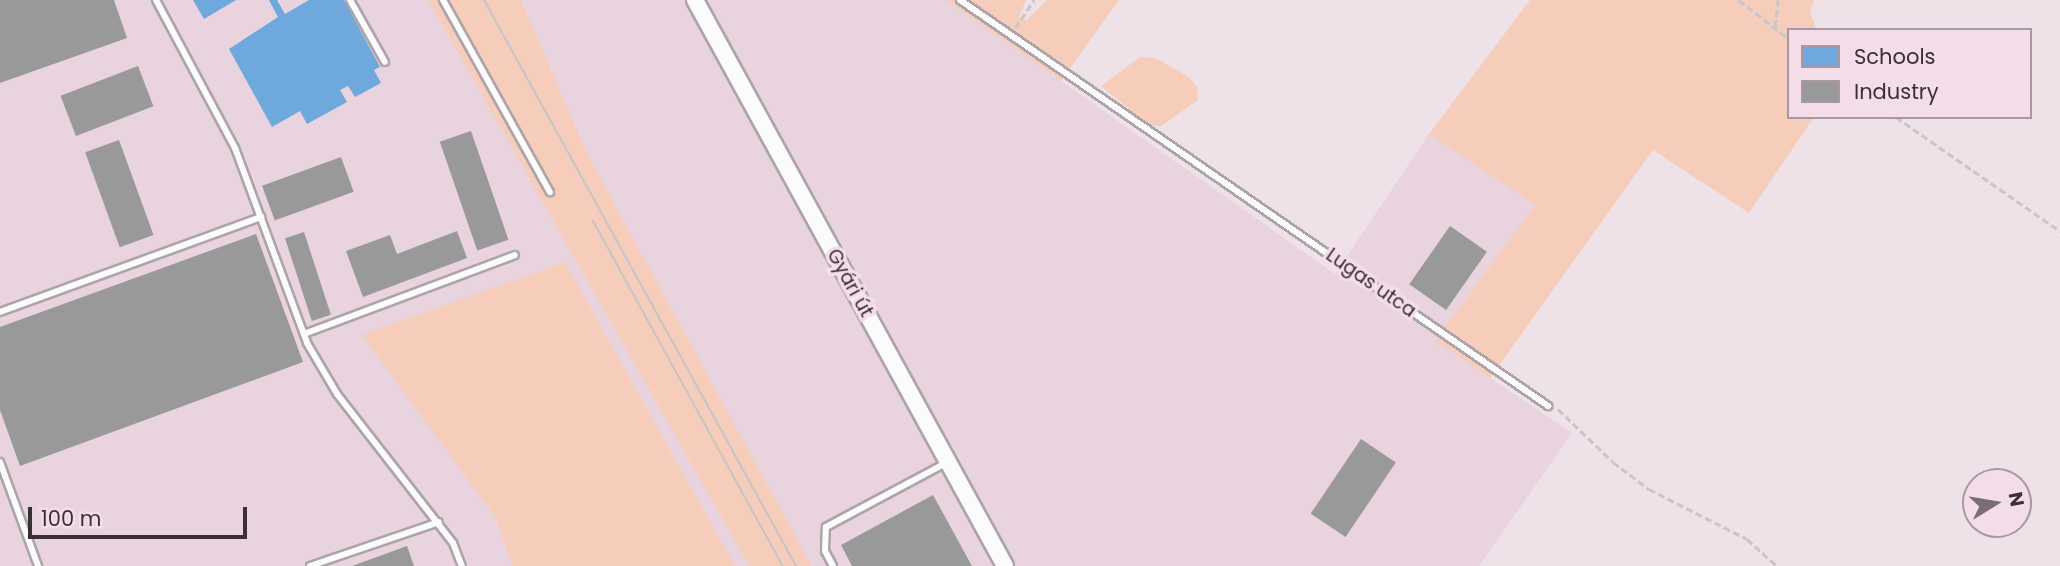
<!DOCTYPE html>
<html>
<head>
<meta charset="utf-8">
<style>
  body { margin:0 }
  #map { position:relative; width:2060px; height:566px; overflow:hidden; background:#eee2e8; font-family:Poppins,sans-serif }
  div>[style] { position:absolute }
  .built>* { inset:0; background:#e8d3de }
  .green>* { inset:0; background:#f5cdba }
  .schools>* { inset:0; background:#6fa8dc }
  .industry>* { inset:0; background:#999; transform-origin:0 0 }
  .path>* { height:2.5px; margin-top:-1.25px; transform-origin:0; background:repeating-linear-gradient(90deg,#c9c5c8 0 7px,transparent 0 10.5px) }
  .roads { filter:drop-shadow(2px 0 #ada4a9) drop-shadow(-2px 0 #ada4a9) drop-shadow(0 2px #ada4a9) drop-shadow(0 -2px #ada4a9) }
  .lane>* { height:6px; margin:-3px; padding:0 3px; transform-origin:3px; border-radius:3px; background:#fcfbfc }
  .secondary>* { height:16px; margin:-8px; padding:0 8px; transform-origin:8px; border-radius:8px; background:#fcfbfc }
  .tram>* { height:2px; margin:-1px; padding:0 1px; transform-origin:1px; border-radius:1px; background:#c7c4c5 }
  span { translate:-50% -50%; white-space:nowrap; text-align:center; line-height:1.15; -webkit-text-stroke:7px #f3dde8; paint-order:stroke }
  .street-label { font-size:19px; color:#393035 }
  .legend { position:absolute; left:1787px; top:28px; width:245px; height:91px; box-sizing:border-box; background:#f3dde8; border:2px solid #a998a0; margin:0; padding:9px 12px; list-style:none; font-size:21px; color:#393035 }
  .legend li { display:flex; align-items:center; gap:14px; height:35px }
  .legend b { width:35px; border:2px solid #a998a0 }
  .north { position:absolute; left:1962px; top:468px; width:70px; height:70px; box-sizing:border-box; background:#f3dde8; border:2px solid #a998a0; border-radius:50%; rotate:79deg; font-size:19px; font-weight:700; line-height:28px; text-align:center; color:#393035 }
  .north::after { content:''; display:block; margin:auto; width:24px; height:32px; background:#786e74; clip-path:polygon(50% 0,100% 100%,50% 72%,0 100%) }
  .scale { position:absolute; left:28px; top:507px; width:219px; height:32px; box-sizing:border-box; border:4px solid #393035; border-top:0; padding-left:9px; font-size:21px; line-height:24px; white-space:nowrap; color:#393035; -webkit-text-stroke:5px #f3dde8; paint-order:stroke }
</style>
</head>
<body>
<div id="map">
  <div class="built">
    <div style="clip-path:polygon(0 0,428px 0,749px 566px,735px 566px,565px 262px,363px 335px,495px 517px,512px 566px,0 566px)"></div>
    <div style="clip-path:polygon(521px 0,946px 0,1335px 274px,1429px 134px,1535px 205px,1435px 341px,1572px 433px,1479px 566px,812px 566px,589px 157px)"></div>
  </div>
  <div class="green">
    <div style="clip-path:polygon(428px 0,521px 0,589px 157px,812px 566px,749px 566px)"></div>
    <div style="clip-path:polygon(946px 0,1026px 0,1019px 17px,1027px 20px,1047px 0,1119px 0,1061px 81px)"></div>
    <div style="clip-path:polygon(1530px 0,1814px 0,1810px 13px,1817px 30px,1789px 30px,1789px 117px,1814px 117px,1749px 213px,1653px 150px,1490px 378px,1435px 341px,1535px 205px,1429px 134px)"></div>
    <div style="clip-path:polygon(1140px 57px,1156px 58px,1190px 78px,1197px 87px,1198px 100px,1161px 126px,1150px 126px,1101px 86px)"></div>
    <div style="clip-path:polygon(565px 262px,735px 566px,512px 566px,495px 517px,362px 335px)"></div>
  </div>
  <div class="schools">
    <div style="clip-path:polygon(193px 0,236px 0,204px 19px)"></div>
    <div style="clip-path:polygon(269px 0,277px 0,285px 14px,309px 0,344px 0,380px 67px,374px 70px,381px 83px,355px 97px,348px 86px,340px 90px,347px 102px,307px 124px,300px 111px,272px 127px,229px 49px,278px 17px)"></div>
  </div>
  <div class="industry">
    <div style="clip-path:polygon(0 0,114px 0,127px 38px,0 83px)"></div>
    <div style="left:138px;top:66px;width:43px;height:83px;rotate:69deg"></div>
    <div style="left:471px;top:131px;width:115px;height:33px;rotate:71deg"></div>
    <div style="left:119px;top:140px;width:101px;height:36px;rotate:70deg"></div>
    <div style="left:341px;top:157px;width:37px;height:84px;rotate:70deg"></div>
    <div style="left:1450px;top:226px;width:45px;height:71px;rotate:35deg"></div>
    <div style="clip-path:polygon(457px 231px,467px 258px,363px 297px,346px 251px,390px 235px,397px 254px)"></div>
    <div style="left:304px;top:232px;width:87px;height:20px;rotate:72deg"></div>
    <div style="clip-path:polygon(256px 234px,303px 362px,20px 466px,0 410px,0 327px)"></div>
    <div style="left:1361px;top:439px;width:42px;height:90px;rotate:34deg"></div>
    <div style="clip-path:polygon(933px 495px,972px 566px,852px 566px,841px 545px)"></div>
    <div style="clip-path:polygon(407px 546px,414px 566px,352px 566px)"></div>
  </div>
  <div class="path">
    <div style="left:1739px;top:0;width:63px;rotate:38deg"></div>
    <div style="left:1775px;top:27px;width:27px;rotate:-84deg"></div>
    <div style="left:1015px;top:28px;width:34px;rotate:-56deg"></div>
    <div style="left:1896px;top:117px;width:200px;rotate:34.8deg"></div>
    <div style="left:1558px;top:409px;width:76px;rotate:43.9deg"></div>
    <div style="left:1613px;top:462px;width:45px;rotate:36.9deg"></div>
    <div style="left:1649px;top:489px;width:110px;rotate:27deg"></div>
    <div style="left:1747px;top:539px;width:40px;rotate:42deg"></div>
  </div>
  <div class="roads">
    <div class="lane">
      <div style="left:156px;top:0;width:168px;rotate:61.9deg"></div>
      <div style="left:235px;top:148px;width:208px;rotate:69.7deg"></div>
      <div style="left:307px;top:343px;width:59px;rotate:59.5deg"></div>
      <div style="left:337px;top:394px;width:189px;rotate:52.1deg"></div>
      <div style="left:453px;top:543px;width:25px;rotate:69deg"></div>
      <div style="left:350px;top:0;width:71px;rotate:60.6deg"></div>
      <div style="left:443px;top:0;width:220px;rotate:60.9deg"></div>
      <div style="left:960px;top:0;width:715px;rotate:34.62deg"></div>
      <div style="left:0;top:312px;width:278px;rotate:-20deg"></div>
      <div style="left:304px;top:334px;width:225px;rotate:-20.5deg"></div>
      <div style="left:0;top:462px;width:111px;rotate:69.9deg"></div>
      <div style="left:310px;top:566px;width:136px;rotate:-18.8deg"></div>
      <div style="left:833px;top:566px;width:17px;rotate:-118deg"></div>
      <div style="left:825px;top:551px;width:24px;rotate:-88deg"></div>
      <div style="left:826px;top:527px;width:136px;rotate:-28.1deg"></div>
    </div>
    <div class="secondary">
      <div style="left:695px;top:0;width:645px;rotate:61.29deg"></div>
    </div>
  </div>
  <div class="tram">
    <div style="left:484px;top:0;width:646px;rotate:61.13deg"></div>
    <div style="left:593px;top:221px;width:394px;rotate:61.2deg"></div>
  </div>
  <div class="street-label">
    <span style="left:850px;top:283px;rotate:61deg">Gyári út</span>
    <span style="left:1371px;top:283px;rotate:35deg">Lugas utca</span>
  </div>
  <ul class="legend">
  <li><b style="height:19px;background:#6fa8dc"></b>Schools</li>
  <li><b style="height:19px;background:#999"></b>Industry</li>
  </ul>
  <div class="north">N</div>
  <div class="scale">100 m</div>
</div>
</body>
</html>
